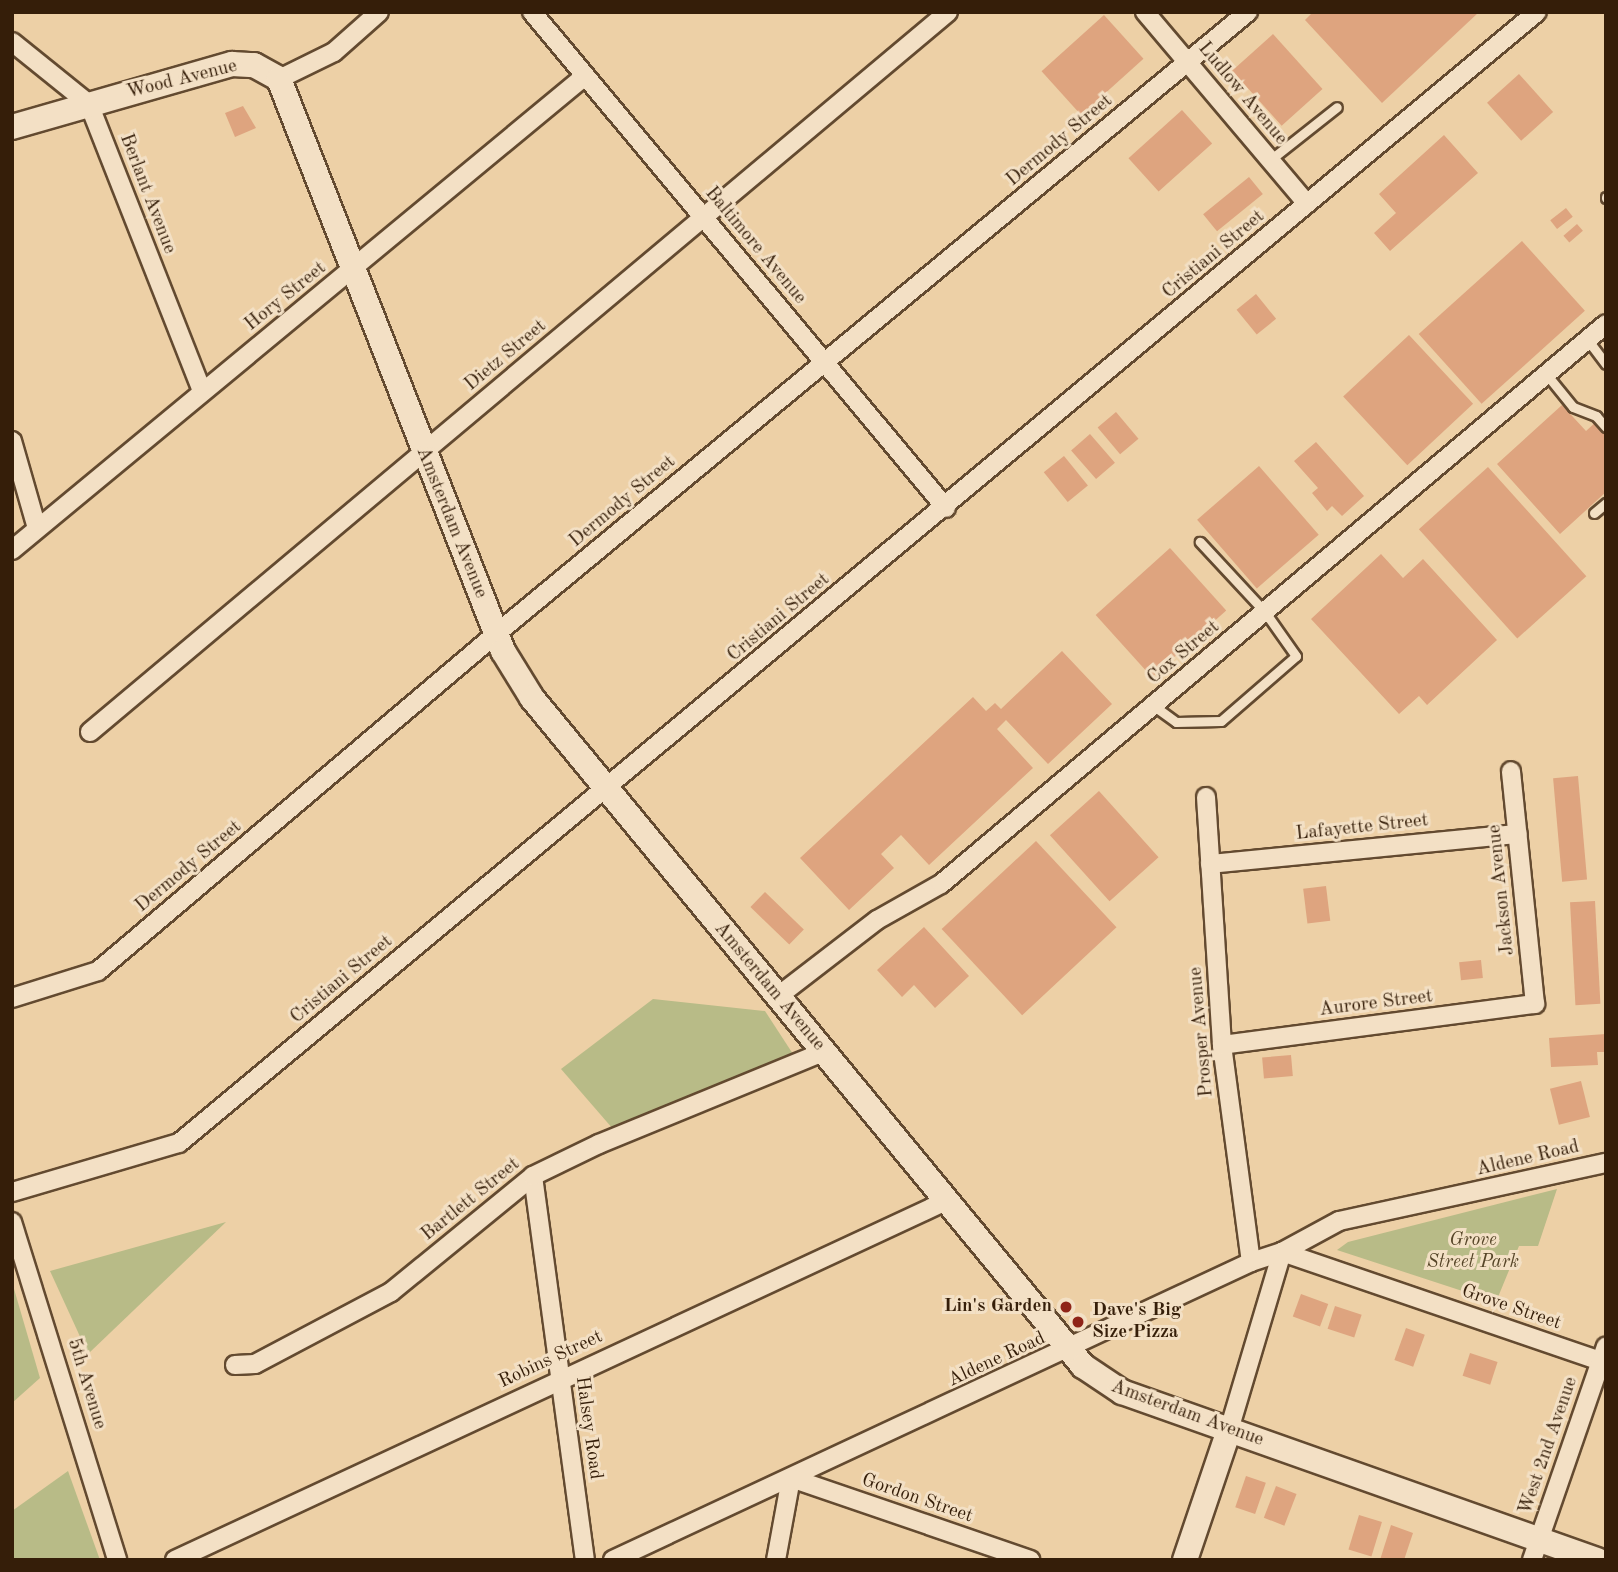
<!DOCTYPE html>
<html>
<head>
<meta charset="utf-8">
<style>
  body { margin:0 }
  #map { position:relative; width:1618px; height:1572px; overflow:hidden; background:#edd0a6; font-family:"Old Standard TT",serif }
  div>[style] { position:absolute }
  .green>* { inset:0; background:#b8bb87 }
  .building>* { inset:0; background:#dea47f; transform-origin:0 0 }
  .roads { filter:drop-shadow(2px 0 #634a30) drop-shadow(-2px 0 #634a30) drop-shadow(0 2px #634a30) drop-shadow(0 -2px #634a30) }
  .lane>* { height:9px; margin:-4.5px; padding:0 4.5px; transform-origin:4.5px; border-radius:4.5px; background:#f3e0c5 }
  .street>* { height:18px; margin:-9px; padding:0 9px; transform-origin:9px; border-radius:9px; background:#f3e0c5 }
  .secondary>* { height:24px; margin:-12px; padding:0 12px; transform-origin:12px; border-radius:12px; background:#f3e0c5 }
  .dots>* { width:19px; height:19px; translate:-50% -50%; box-sizing:border-box; border:4px solid #f3e0c5; border-radius:50% }
  span { translate:-50% -50%; white-space:nowrap; text-align:center; line-height:1.15; -webkit-text-stroke:6px #f3e0c5; paint-order:stroke }
  .street-label { font-size:19px; color:#351e09 }
  .park-label { font-size:19px; color:#564528; font-style:italic }
  .poi-label { font-size:19px; color:#351e09; font-weight:700 }
  .right { translate:-100% -50%; text-align:right }
  .left { translate:0 -50%; text-align:left }
  .frame { position:absolute; inset:0; border:14px solid #351e09; pointer-events:none }
</style>
</head>
<body>
<div id="map">
  <div class="green">
    <div style="clip-path:polygon(653px 999px,765px 1011px,793px 1054px,613px 1129px,561px 1069px)"></div>
    <div style="clip-path:polygon(1557px 1189px,1538px 1246px,1519px 1246px,1496px 1302px,1337px 1250px,1348px 1242px)"></div>
    <div style="clip-path:polygon(226px 1222px,88px 1354px,50px 1271px)"></div>
    <div style="clip-path:polygon(12px 1282px,40px 1378px,12px 1403px)"></div>
    <div style="clip-path:polygon(68px 1471px,100px 1560px,12px 1560px,12px 1511px)"></div>
  </div>
  <div class="building">
    <div style="clip-path:polygon(1313px 12px,1479px 12px,1382px 103px,1305px 20px)"></div>
    <div style="left:1104px;top:15px;width:59px;height:84px;rotate:48deg"></div>
    <div style="left:1273px;top:34px;width:74px;height:55px;rotate:48deg"></div>
    <div style="left:1519px;top:74px;width:51px;height:43px;rotate:48deg"></div>
    <div style="clip-path:polygon(243px 106px,256px 128px,235px 137px,225px 113px)"></div>
    <div style="left:1182px;top:110px;width:45px;height:72px;rotate:48deg"></div>
    <div style="clip-path:polygon(1444px 135px,1478px 173px,1390px 251px,1374px 233px,1396px 213px,1379px 194px)"></div>
    <div style="left:1249px;top:177px;width:22px;height:59px;rotate:51deg"></div>
    <div style="left:1566px;top:208px;width:11px;height:20px;rotate:52deg"></div>
    <div style="left:1577px;top:224px;width:9px;height:18px;rotate:49deg"></div>
    <div style="left:1522px;top:241px;width:94px;height:139px;rotate:48deg"></div>
    <div style="left:1256px;top:294px;width:32px;height:25px;rotate:51deg"></div>
    <div style="left:1409px;top:335px;width:94px;height:90px;rotate:47deg"></div>
    <div style="clip-path:polygon(1562px 405px,1586px 431px,1597px 421px,1606px 431px,1606px 492px,1560px 534px,1497px 464px)"></div>
    <div style="left:1116px;top:412px;width:35px;height:24px;rotate:50deg"></div>
    <div style="left:1090px;top:434px;width:38px;height:25px;rotate:49deg"></div>
    <div style="clip-path:polygon(1316px 442px,1364px 496px,1342px 516px,1332px 506px,1327px 511px,1312px 493px,1318px 488px,1294px 461px)"></div>
    <div style="left:1064px;top:456px;width:38px;height:26px;rotate:51deg"></div>
    <div style="left:1259px;top:466px;width:91px;height:82px;rotate:49deg"></div>
    <div style="left:1488px;top:467px;width:147px;height:93px;rotate:48deg"></div>
    <div style="left:1170px;top:548px;width:84px;height:100px;rotate:48deg"></div>
    <div style="clip-path:polygon(1381px 554px,1403px 578px,1423px 559px,1497px 640px,1427px 705px,1419px 696px,1399px 714px,1311px 619px)"></div>
    <div style="clip-path:polygon(1062px 651px,1112px 704px,1048px 764px,1006px 720px,997px 729px,1033px 768px,929px 865px,901px 835px,881px 854px,894px 868px,849px 910px,800px 858px,973px 697px,986px 711px,995px 703px,1001px 709px)"></div>
    <div style="left:1578px;top:776px;width:104px;height:25px;rotate:85deg"></div>
    <div style="left:1099px;top:791px;width:89px;height:66px;rotate:48deg"></div>
    <div style="left:1036px;top:841px;width:118px;height:129px;rotate:47deg"></div>
    <div style="left:1326px;top:886px;width:35px;height:23px;rotate:83deg"></div>
    <div style="left:765px;top:892px;width:54px;height:21px;rotate:44deg"></div>
    <div style="left:1595px;top:901px;width:103px;height:25px;rotate:87deg"></div>
    <div style="clip-path:polygon(924px 927px,969px 976px,935px 1008px,914px 985px,902px 997px,877px 970px)"></div>
    <div style="left:1481px;top:960px;width:18px;height:22px;rotate:84deg"></div>
    <div style="clip-path:polygon(1606px 1034px,1606px 1052px,1597px 1052px,1598px 1065px,1551px 1067px,1549px 1038px)"></div>
    <div style="left:1291px;top:1055px;width:21px;height:29px;rotate:85deg"></div>
    <div style="left:1581px;top:1081px;width:37px;height:32px;rotate:76deg"></div>
    <div style="left:1301px;top:1294px;width:29px;height:24px;rotate:20deg"></div>
    <div style="left:1335px;top:1306px;width:28px;height:24px;rotate:18deg"></div>
    <div style="left:1406px;top:1328px;width:20px;height:34px;rotate:20deg"></div>
    <div style="left:1470px;top:1353px;width:29px;height:24px;rotate:18deg"></div>
    <div style="left:1246px;top:1476px;width:21px;height:33px;rotate:19deg"></div>
    <div style="left:1276px;top:1486px;width:22px;height:34px;rotate:21deg"></div>
    <div style="left:1359px;top:1515px;width:24px;height:36px;rotate:17deg"></div>
    <div style="clip-path:polygon(1391px 1525px,1413px 1533px,1404px 1560px,1380px 1560px)"></div>
  </div>
  <div class="roads">
    <div class="lane">
      <div style="left:1270px;top:160px;width:85px;rotate:-38.3deg"></div>
      <div style="left:1606px;top:197px;width:1px;rotate:90deg"></div>
      <div style="left:1587px;top:339px;width:31px;rotate:53deg"></div>
      <div style="left:1547px;top:375px;width:41px;rotate:50.9deg"></div>
      <div style="left:1573px;top:407px;width:25px;rotate:21deg"></div>
      <div style="left:1596px;top:416px;width:15px;rotate:48deg"></div>
      <div style="left:1594px;top:513px;width:16px;rotate:-40deg"></div>
      <div style="left:1154px;top:706px;width:27px;rotate:36deg"></div>
      <div style="left:1176px;top:722px;width:45px;rotate:-1.3deg"></div>
      <div style="left:1221px;top:721px;width:99px;rotate:-40.9deg"></div>
      <div style="left:1296px;top:656px;width:54px;rotate:-125.2deg"></div>
      <div style="left:1265px;top:612px;width:96px;rotate:-132.9deg"></div>
    </div>
    <div class="street">
      <div style="left:532px;top:12px;width:646px;rotate:50.15deg"></div>
      <div style="left:1145px;top:12px;width:251px;rotate:49.8deg"></div>
      <div style="left:12px;top:42px;width:99px;rotate:38.8deg"></div>
      <div style="left:89px;top:104px;width:308px;rotate:68.5deg"></div>
      <div style="left:279px;top:79px;width:61px;rotate:-26.1deg"></div>
      <div style="left:334px;top:52px;width:60px;rotate:-41.6deg"></div>
      <div style="left:12px;top:441px;width:91px;rotate:74deg"></div>
      <div style="left:12px;top:550px;width:744px;rotate:-39.6deg"></div>
      <div style="left:90px;top:732px;width:1120px;rotate:-40deg"></div>
      <div style="left:1206px;top:797px;width:249px;rotate:86.3deg"></div>
      <div style="left:1222px;top:1045px;width:219px;rotate:82.4deg"></div>
      <div style="left:1210px;top:864px;width:309px;rotate:-5.6deg"></div>
      <div style="left:777px;top:997px;width:126px;rotate:-37.6deg"></div>
      <div style="left:877px;top:920px;width:73px;rotate:-29.4deg"></div>
      <div style="left:941px;top:884px;width:869px;rotate:-40.1deg"></div>
      <div style="left:12px;top:998px;width:90px;rotate:-17.4deg"></div>
      <div style="left:98px;top:971px;width:522px;rotate:-40.26deg"></div>
      <div style="left:496px;top:634px;width:976px;rotate:-39.6deg"></div>
      <div style="left:1222px;top:1045px;width:316px;rotate:-7.5deg"></div>
      <div style="left:1535px;top:1004px;width:234px;rotate:-95.9deg"></div>
      <div style="left:533px;top:1176px;width:388px;rotate:82.3deg"></div>
      <div style="left:12px;top:1192px;width:174px;rotate:-16.4deg"></div>
      <div style="left:179px;top:1143px;width:1767px;rotate:-39.79deg"></div>
      <div style="left:12px;top:1222px;width:354px;rotate:72.7deg"></div>
      <div style="left:235px;top:1365px;width:20px;rotate:-3deg"></div>
      <div style="left:255px;top:1364px;width:154px;rotate:-27.9deg"></div>
      <div style="left:391px;top:1292px;width:183px;rotate:-39.2deg"></div>
      <div style="left:533px;top:1176px;width:73px;rotate:-25.9deg"></div>
      <div style="left:599px;top:1144px;width:242px;rotate:-22.3deg"></div>
      <div style="left:1229px;top:1430px;width:186px;rotate:-73.4deg"></div>
      <div style="left:1282px;top:1252px;width:342px;rotate:18.9deg"></div>
      <div style="left:175px;top:1560px;width:850px;rotate:-24.97deg"></div>
      <div style="left:613px;top:1560px;width:704px;rotate:-25.04deg"></div>
      <div style="left:1251px;top:1262px;width:33px;rotate:-18deg"></div>
      <div style="left:1282px;top:1252px;width:65px;rotate:-28.5deg"></div>
      <div style="left:1339px;top:1221px;width:273px;rotate:-12.3deg"></div>
      <div style="left:776px;top:1560px;width:83px;rotate:-79.6deg"></div>
      <div style="left:791px;top:1478px;width:253px;rotate:18.9deg"></div>
      <div style="left:1532px;top:1560px;width:226px;rotate:-70.9deg"></div>
    </div>
    <div class="secondary">
      <div style="left:12px;top:127px;width:229px;rotate:-16deg"></div>
      <div style="left:232px;top:64px;width:22px;rotate:3deg"></div>
      <div style="left:254px;top:65px;width:29px;rotate:29deg"></div>
      <div style="left:279px;top:79px;width:614px;rotate:68.61deg"></div>
      <div style="left:503px;top:651px;width:55px;rotate:58.3deg"></div>
      <div style="left:532px;top:698px;width:866px;rotate:50.48deg"></div>
      <div style="left:1083px;top:1366px;width:47px;rotate:33.7deg"></div>
      <div style="left:1122px;top:1392px;width:504px;rotate:19.48deg"></div>
      <div style="left:1185px;top:1560px;width:137px;rotate:-71.3deg"></div>
    </div>
  </div>
  <div class="dots">
    <div style="left:1066px;top:1307px;background:#8f2418"></div>
    <div style="left:1078px;top:1322px;background:#8f2418"></div>
  </div>
  <div class="street-label">
    <span style="left:182px;top:80px;rotate:-14deg">Wood Avenue</span>
    <span style="left:1242px;top:94px;rotate:50deg">Ludlow Avenue</span>
    <span style="left:1060px;top:141px;rotate:-40deg">Dermody Street</span>
    <span style="left:147px;top:194px;rotate:69deg">Berlant Avenue</span>
    <span style="left:755px;top:246px;rotate:50deg">Baltimore Avenue</span>
    <span style="left:1214px;top:255px;rotate:-40deg">Cristiani Street</span>
    <span style="left:286px;top:297px;rotate:-39deg">Hory Street</span>
    <span style="left:506px;top:356px;rotate:-40deg">Dietz Street</span>
    <span style="left:623px;top:502px;rotate:-40deg">Dermody Street</span>
    <span style="left:451px;top:523px;rotate:68deg">Amsterdam Avenue</span>
    <span style="left:779px;top:618px;rotate:-40deg">Cristiani Street</span>
    <span style="left:1184px;top:653px;rotate:-40deg">Cox Street</span>
    <span style="left:1362px;top:828px;rotate:-6deg">Lafayette Street</span>
    <span style="left:189px;top:867px;rotate:-40deg">Dermody Street</span>
    <span style="left:1502px;top:890px;rotate:-96deg">Jackson Avenue</span>
    <span style="left:342px;top:980px;rotate:-40deg">Cristiani Street</span>
    <span style="left:769px;top:987px;rotate:50deg">Amsterdam Avenue</span>
    <span style="left:1376px;top:1004px;rotate:-7deg">Aurore Street</span>
    <span style="left:1202px;top:1032px;rotate:-95deg">Prosper Avenue</span>
    <span style="left:1528px;top:1159px;rotate:-13deg">Aldene Road</span>
    <span style="left:471px;top:1200px;rotate:-39deg">Bartlett Street</span>
    <span style="left:1511px;top:1308px;rotate:19deg">Grove Street</span>
    <span style="left:551px;top:1360px;rotate:-25deg">Robins Street</span>
    <span style="left:997px;top:1360px;rotate:-25deg">Aldene Road</span>
    <span style="left:86px;top:1384px;rotate:73deg">5th Avenue</span>
    <span style="left:1187px;top:1414px;rotate:20deg">Amsterdam Avenue</span>
    <span style="left:588px;top:1428px;rotate:82deg">Halsey Road</span>
    <span style="left:1549px;top:1446px;rotate:-71deg">West 2nd Avenue</span>
    <span style="left:917px;top:1499px;rotate:19deg">Gordon Street</span>
  </div>
  <div class="park-label">
    <span style="left:1473px;top:1252px">Grove<br>Street Park</span>
  </div>
  <div class="poi-label">
    <span class="right" style="left:1052px;top:1307px">Lin's Garden</span>
    <span class="left" style="left:1092px;top:1322px">Dave's Big<br>Size Pizza</span>
  </div>
  <div class="frame"></div>
</div>
</body>
</html>
